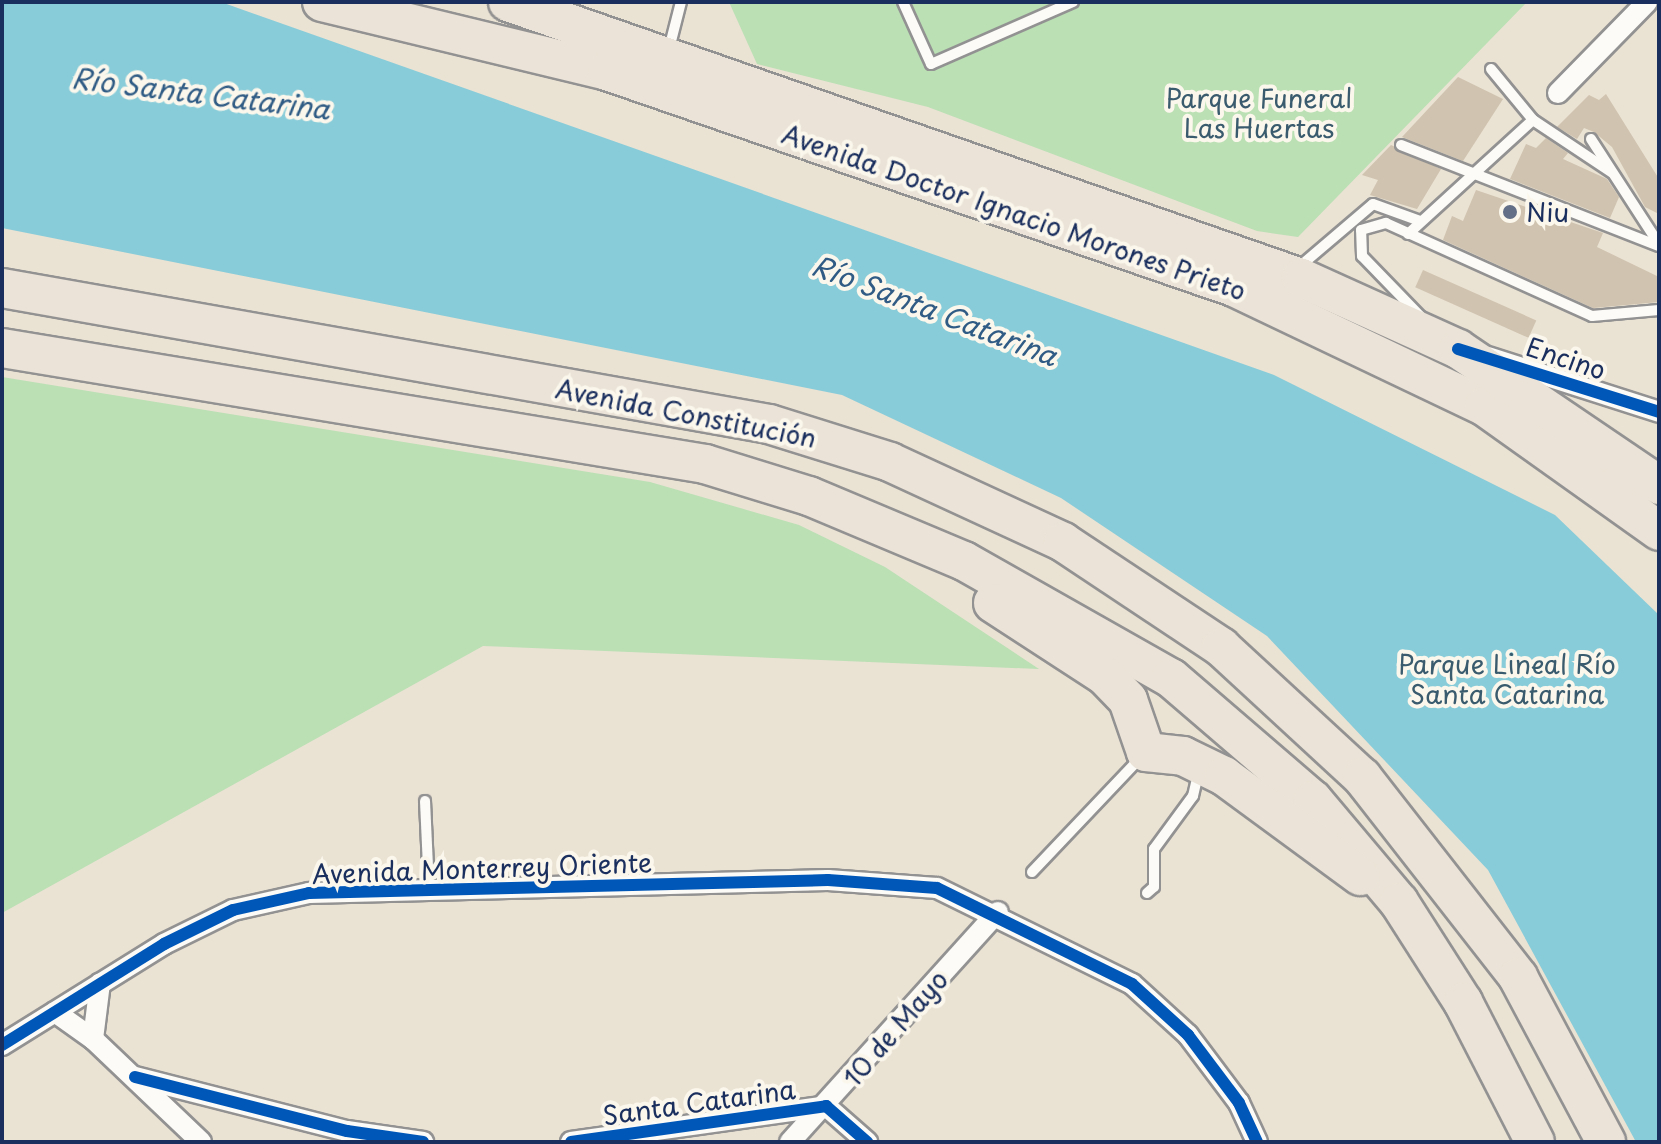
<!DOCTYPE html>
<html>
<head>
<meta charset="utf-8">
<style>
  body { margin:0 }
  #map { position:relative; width:1661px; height:1144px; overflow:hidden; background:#eae2d3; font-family:"Playpen Sans",sans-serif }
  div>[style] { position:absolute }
  .green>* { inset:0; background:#bae0b4 }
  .water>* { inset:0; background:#88ccd9 }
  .building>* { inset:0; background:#d0c3af; transform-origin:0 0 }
  .roads { filter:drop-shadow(2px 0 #939292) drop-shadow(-2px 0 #939292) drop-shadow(0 2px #939292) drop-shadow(0 -2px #939292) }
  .lane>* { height:10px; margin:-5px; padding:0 5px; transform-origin:5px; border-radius:5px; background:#fcfbf8 }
  .street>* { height:20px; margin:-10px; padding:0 10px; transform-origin:10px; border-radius:10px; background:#fcfbf8 }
  .highway>* { height:38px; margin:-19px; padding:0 19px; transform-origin:19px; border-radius:19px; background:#ebe3d7 }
  .cycleway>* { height:12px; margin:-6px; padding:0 6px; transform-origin:6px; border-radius:6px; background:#0057b8 }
  .dots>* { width:22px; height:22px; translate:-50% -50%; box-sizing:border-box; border:4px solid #fbf7ec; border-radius:50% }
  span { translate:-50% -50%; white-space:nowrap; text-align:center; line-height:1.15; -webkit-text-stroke:8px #fbf7ec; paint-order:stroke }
  .park-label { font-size:26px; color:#395b6d }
  .street-label { font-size:26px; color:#1b2f5e }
  .poi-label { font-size:26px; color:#1b2f5e }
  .left { translate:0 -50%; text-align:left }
  .water-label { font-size:28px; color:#2f5b84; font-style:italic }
  .frame { position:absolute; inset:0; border:4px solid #1b2f5e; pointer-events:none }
</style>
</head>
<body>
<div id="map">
  <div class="green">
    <div style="clip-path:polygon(729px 2px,1527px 2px,1298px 237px,1257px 231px,928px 107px,757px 64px)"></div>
    <div style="clip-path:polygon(2px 377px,650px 482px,799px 525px,885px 567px,1039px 669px,483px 646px,2px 913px)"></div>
  </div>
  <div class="water">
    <div style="clip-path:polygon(2px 2px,221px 2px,1274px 375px,1555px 515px,1659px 615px,1659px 1142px,1636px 1142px,1488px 870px,1267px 636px,1061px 498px,842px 395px,2px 228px)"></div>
  </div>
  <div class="building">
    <div style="clip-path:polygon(1458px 77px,1503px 99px,1463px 161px,1402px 137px)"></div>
    <div style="clip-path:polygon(1606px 94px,1659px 179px,1659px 214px,1645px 207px,1612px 147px,1594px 132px,1584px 128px,1577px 139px,1557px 127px,1589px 95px,1599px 100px)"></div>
    <div style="clip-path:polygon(1546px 138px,1568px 153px,1563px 159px,1607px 179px,1619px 197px,1610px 218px,1510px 179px,1526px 144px,1536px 148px)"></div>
    <div style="clip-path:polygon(1391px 145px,1441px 169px,1417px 209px,1370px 195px,1378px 180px,1362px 175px)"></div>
    <div style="clip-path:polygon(1476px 190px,1603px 233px,1597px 247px,1659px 277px,1659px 302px,1593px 308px,1443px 240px,1452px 216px,1463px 221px)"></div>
    <div style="left:1423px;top:270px;width:124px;height:19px;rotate:24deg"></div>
  </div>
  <div class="roads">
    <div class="lane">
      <div style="left:903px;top:2px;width:68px;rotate:65.7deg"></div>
      <div style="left:931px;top:64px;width:155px;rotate:-23.6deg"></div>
      <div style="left:669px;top:49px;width:49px;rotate:-75.7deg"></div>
      <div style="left:1491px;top:69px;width:66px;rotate:50.5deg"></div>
      <div style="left:1591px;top:139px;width:125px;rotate:57.1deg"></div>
      <div style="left:1401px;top:145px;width:277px;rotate:21.4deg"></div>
      <div style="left:1408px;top:234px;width:169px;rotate:-42.4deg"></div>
      <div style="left:1533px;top:120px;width:94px;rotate:33.7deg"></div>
      <div style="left:1299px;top:267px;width:97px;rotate:-40.4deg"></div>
      <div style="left:1373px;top:204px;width:50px;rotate:19.9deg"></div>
      <div style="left:1424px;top:320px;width:89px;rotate:-134.1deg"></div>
      <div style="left:1362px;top:256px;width:26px;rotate:-92deg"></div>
      <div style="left:1361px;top:230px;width:26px;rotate:-16deg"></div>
      <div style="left:1386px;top:223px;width:226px;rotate:24.3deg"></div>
      <div style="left:1592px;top:316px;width:67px;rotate:-5.1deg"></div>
      <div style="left:425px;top:801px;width:89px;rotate:87.4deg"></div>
      <div style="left:1032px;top:872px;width:158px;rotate:-46.5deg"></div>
      <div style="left:1147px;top:893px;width:9px;rotate:-41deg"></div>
      <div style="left:1154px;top:887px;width:38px;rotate:-90deg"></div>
      <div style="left:1154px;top:849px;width:66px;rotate:-53.7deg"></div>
      <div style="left:1193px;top:796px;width:27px;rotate:-77deg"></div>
    </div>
    <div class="street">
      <div style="left:1558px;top:93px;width:127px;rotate:-45.6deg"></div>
      <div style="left:1488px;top:357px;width:180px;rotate:17.8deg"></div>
      <div style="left:55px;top:1012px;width:47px;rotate:35.4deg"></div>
      <div style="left:93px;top:1039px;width:149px;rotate:43.6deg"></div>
      <div style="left:93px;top:1039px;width:56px;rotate:-82.9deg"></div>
      <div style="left:2px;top:1045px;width:191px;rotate:-31.9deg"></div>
      <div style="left:164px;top:944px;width:77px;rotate:-26.2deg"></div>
      <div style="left:233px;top:910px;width:78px;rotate:-12.6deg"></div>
      <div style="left:309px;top:893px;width:519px;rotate:-1.43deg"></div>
      <div style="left:828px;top:880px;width:109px;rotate:4.2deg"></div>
      <div style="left:937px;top:888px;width:217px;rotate:26.2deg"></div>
      <div style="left:1132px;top:984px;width:76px;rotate:42.3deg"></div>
      <div style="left:1188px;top:1035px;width:85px;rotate:53.1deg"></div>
      <div style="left:1239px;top:1103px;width:43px;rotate:65.2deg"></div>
      <div style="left:135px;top:1077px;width:219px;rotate:14.3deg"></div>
      <div style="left:347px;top:1131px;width:77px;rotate:8.2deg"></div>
      <div style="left:571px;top:1142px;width:258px;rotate:-8deg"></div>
      <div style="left:826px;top:1106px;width:55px;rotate:41.3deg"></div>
      <div style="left:790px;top:1142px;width:310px;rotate:-47.9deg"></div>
    </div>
    <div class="highway">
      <div style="left:322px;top:2px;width:293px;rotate:13.6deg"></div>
      <div style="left:607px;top:71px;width:663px;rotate:19.01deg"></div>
      <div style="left:1234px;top:287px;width:277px;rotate:25.5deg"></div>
      <div style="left:1484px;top:406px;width:215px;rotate:35.5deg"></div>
      <div style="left:508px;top:2px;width:840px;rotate:19.19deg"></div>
      <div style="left:1301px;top:278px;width:172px;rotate:24.3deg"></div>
      <div style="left:1458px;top:349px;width:243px;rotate:34.1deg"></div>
      <div style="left:2px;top:288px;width:779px;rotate:10.05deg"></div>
      <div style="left:769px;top:424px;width:127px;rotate:17.4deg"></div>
      <div style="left:890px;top:462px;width:191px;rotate:24.8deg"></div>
      <div style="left:1063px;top:542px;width:190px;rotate:33.6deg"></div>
      <div style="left:1221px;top:647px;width:192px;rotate:42.7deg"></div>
      <div style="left:1362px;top:777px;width:254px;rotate:52deg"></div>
      <div style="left:1518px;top:977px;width:187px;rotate:61.9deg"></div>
      <div style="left:2px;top:348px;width:713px;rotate:9.37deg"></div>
      <div style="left:705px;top:464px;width:109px;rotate:17.1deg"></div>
      <div style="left:809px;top:496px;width:168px;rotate:22.8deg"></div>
      <div style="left:964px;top:561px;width:238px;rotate:29.5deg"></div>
      <div style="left:1171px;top:678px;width:187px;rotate:40.7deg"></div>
      <div style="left:1313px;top:800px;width:133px;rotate:49.9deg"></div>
      <div style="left:1399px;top:902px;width:119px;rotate:57.4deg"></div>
      <div style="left:1463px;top:1002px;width:157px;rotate:62.8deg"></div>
      <div style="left:993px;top:603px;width:134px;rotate:33.1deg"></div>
      <div style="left:1105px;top:676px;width:33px;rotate:46deg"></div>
      <div style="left:1128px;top:700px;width:55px;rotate:70.9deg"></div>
      <div style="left:1146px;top:752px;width:37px;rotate:6deg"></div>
      <div style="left:1183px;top:756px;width:46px;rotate:26deg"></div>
      <div style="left:1224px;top:776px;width:169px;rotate:36.3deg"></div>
    </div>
  </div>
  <div class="cycleway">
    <div style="left:1458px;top:349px;width:211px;rotate:17.4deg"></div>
    <div style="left:2px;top:1045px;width:191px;rotate:-31.9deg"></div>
    <div style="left:164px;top:944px;width:77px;rotate:-26.2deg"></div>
    <div style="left:233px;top:910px;width:78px;rotate:-12.6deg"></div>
    <div style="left:309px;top:893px;width:519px;rotate:-1.43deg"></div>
    <div style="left:828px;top:880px;width:109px;rotate:4.2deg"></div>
    <div style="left:937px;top:888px;width:217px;rotate:26.2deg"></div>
    <div style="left:1132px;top:984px;width:76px;rotate:42.3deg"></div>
    <div style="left:1188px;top:1035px;width:85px;rotate:53.1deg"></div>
    <div style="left:1239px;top:1103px;width:43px;rotate:65.2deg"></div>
    <div style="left:135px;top:1077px;width:219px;rotate:14.3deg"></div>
    <div style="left:347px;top:1131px;width:77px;rotate:8.2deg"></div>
    <div style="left:571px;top:1142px;width:258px;rotate:-8deg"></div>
    <div style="left:826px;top:1106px;width:55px;rotate:41.3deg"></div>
  </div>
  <div class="dots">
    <div style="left:1510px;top:212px;background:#636e87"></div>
  </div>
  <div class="park-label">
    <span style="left:1259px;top:113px">Parque Funeral<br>Las Huertas</span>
    <span style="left:1507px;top:679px">Parque Lineal Río<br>Santa Catarina</span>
  </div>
  <div class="street-label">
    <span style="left:1014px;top:212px;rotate:19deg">Avenida Doctor Ignacio Morones Prieto</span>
    <span style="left:1566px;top:358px;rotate:18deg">Encino</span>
    <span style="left:686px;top:413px;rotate:11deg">Avenida Constitución</span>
    <span style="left:482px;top:868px;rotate:-2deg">Avenida Monterrey Oriente</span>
    <span style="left:895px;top:1028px;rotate:-49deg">10 de Mayo</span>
    <span style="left:699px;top:1102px;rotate:-8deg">Santa Catarina</span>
  </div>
  <div class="poi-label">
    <span class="left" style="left:1526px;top:212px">Niu</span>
  </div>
  <div class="water-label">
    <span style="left:201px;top:93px;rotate:7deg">Río Santa Catarina</span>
    <span style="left:935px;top:310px;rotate:21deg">Río Santa Catarina</span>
  </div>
  <div class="frame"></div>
</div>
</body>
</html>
